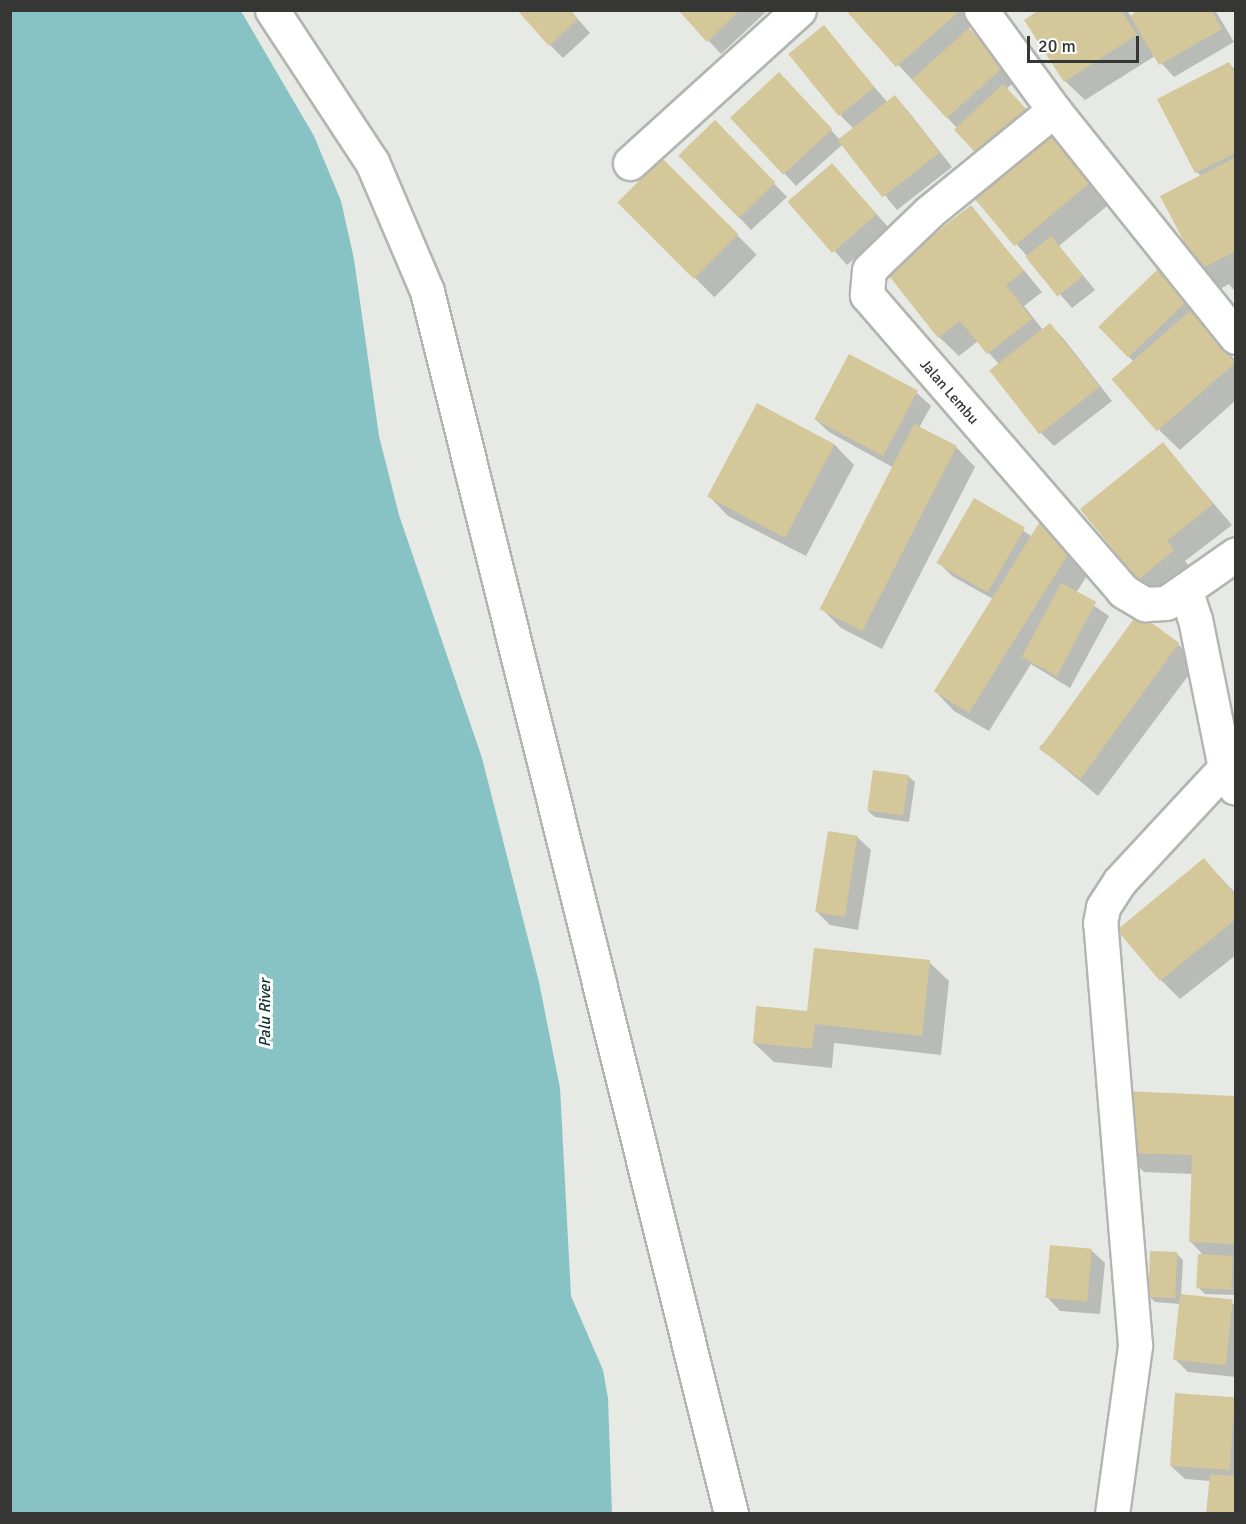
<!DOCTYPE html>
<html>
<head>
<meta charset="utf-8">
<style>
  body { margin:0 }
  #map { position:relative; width:1246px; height:1524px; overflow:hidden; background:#e7eae4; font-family:Signika,sans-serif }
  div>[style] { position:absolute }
  .water>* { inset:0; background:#87c3c4 }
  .shadow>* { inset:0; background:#0003; transform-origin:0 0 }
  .building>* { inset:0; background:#d4c799; transform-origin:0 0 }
  .roads { filter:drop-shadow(2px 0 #b3b5b0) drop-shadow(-2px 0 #b3b5b0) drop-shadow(0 2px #b3b5b0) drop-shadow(0 -2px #b3b5b0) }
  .minor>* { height:33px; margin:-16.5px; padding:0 16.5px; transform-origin:16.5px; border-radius:16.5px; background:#fff }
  span { translate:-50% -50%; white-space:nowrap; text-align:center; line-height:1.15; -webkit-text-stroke:6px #fff; paint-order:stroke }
  .street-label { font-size:15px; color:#363735 }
  .water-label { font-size:16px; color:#123132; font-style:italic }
  .frame { position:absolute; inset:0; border:12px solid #363735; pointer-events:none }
  .scale { position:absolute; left:1027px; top:36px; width:112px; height:27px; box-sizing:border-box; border:3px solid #363735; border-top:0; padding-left:8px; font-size:18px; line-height:21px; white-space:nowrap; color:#363735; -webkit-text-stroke:4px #fff; paint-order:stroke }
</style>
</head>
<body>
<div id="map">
  <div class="water">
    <div style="clip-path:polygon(10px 11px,241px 11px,314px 136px,341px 201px,354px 259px,379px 436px,399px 515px,482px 758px,539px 982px,560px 1088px,571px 1296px,603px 1370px,608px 1398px,612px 1513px,11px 1513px)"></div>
  </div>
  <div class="shadow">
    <div style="clip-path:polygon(570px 10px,590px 33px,563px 58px,550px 45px)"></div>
    <div style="clip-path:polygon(680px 10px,768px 10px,721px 54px)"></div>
    <div style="clip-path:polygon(853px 10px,961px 10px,974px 24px,968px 29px,1016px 81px,957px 128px,850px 13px)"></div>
    <div style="clip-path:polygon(1042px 10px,1127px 10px,1131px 17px,1136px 14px,1132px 10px,1215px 10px,1234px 42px,1174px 77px,1155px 56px,1085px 100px,1065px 81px)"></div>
    <div style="clip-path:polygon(823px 27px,888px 103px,895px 97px,908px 111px,952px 167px,897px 210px,843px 144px,796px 186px,732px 117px,792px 87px,840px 140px,854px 129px,841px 116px)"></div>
    <div style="clip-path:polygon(1229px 64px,1236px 70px,1236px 293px,1229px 284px,1220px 289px,1200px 269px,1201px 176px,1197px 172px)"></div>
    <div style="clip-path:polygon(1050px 131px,1113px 201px,1059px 246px,1095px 290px,1072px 308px,974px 195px)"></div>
    <div style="clip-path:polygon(728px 136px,787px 197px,751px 230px,680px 155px)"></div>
    <div style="left:662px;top:160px;width:134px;height:60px;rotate:45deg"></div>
    <div style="clip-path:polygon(845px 179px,889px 228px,847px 265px,791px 202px)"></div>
    <div style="clip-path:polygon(971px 207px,1042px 292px,1024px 306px,1043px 330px,1050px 325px,1063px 338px,1112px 401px,1054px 446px,1041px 433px,999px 364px,978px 341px,959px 356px,939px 337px)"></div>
    <div style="clip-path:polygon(1158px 271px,1200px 315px,1196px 319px,1236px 361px,1236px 400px,1180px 450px,1160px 431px,1135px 363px,1100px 327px)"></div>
    <div style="clip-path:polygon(850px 356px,917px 393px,931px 406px,919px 428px,956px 447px,975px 467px,882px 649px,841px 628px,822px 609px,894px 468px,829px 432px,815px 419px)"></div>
    <div style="clip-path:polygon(758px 405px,835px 445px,854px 465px,806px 556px,728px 516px,709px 496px)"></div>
    <div style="clip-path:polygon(1163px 444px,1232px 525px,1185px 561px,1193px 571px,1158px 598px,1139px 579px)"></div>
    <div style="clip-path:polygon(975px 500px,1033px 537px,1095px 563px,1076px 593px,1109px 616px,1070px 688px,1031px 664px,989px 731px,954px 711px,935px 691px,993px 599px,952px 576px,938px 562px)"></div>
    <div style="clip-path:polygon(1178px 644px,1197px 664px,1098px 796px,1039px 747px)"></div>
    <div style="clip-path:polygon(908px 776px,915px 782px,909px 822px,875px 817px,868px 811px)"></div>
    <div style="clip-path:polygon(857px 837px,871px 850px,858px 930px,830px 925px,817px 912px)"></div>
    <div style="clip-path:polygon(1204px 860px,1236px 894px,1236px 955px,1180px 999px,1161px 980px)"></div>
    <div style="clip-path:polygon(929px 962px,949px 981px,941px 1055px,834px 1043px,832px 1068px,774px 1062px,754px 1043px,809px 1013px)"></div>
    <div style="clip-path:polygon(1236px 1097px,1236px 1295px,1205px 1294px,1198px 1287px,1204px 1256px,1191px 1242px,1193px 1174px,1144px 1172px,1124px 1152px)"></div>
    <div style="clip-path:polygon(1091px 1250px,1105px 1263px,1100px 1314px,1060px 1311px,1047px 1297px)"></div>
    <div style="clip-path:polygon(1177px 1254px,1183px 1260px,1181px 1296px,1236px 1304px,1236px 1377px,1188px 1372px,1175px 1359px,1180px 1304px,1155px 1302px,1149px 1296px)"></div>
    <div style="clip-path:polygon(1234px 1398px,1236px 1400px,1236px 1514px,1211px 1481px,1185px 1479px,1171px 1466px)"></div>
  </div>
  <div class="building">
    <div style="clip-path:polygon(517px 10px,571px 10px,578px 19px,549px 46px)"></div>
    <div style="clip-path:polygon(678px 10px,740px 10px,707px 42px)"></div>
    <div style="clip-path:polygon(851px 10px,961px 10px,896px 67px,848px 13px)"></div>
    <div style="clip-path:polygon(1039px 10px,1121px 10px,1137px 35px,1064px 82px,1024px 20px)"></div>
    <div style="clip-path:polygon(1139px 10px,1211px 10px,1222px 29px,1159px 65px,1130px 16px)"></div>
    <div style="left:824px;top:25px;width:80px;height:46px;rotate:51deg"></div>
    <div style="left:969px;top:28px;width:52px;height:77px;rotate:48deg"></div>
    <div style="clip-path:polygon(1229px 62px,1236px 74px,1236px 153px,1195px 173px,1157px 99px)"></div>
    <div style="left:779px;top:72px;width:78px;height:67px;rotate:47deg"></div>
    <div style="left:1003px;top:84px;width:41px;height:67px;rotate:47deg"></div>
    <div style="left:895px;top:95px;width:73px;height:73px;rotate:52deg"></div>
    <div style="left:715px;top:120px;width:87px;height:51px;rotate:46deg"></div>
    <div style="left:1051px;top:128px;width:67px;height:104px;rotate:50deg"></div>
    <div style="clip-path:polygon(1236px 157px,1236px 251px,1199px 270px,1160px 196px)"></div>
    <div style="left:662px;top:158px;width:108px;height:63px;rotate:45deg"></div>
    <div style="left:832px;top:163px;width:68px;height:59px;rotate:49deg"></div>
    <div style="clip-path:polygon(971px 205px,1024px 271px,1006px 285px,1032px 319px,987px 354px,960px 321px,938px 338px,886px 272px)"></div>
    <div style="left:1051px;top:236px;width:51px;height:33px;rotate:51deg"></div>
    <div style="left:1158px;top:269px;width:43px;height:83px;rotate:46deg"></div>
    <div style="left:1190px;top:311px;width:69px;height:104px;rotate:49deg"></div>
    <div style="left:1050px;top:323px;width:81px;height:77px;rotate:52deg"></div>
    <div style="left:849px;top:354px;width:78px;height:74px;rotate:28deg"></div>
    <div style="left:757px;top:403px;width:88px;height:106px;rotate:28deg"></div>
    <div style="left:914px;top:424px;width:48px;height:208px;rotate:27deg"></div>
    <div style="clip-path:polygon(1163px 442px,1213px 504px,1167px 541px,1174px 550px,1138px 580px,1080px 509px)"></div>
    <div style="left:974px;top:498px;width:59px;height:75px;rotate:30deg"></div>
    <div style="left:1041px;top:520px;width:41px;height:202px;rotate:32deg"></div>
    <div style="left:1061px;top:583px;width:40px;height:84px;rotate:28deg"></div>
    <div style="left:1138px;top:613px;width:51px;height:168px;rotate:36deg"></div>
    <div style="left:873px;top:770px;width:36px;height:41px;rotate:8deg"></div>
    <div style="left:828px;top:831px;width:30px;height:82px;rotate:9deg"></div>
    <div style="clip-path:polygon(1204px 858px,1236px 896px,1236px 919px,1160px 981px,1117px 930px)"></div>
    <div style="clip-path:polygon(814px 948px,930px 960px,922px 1036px,815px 1024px,812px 1049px,753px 1043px,756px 1006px,807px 1011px)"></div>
    <div style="clip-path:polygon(1125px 1091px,1236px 1096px,1236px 1244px,1189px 1242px,1192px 1155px,1123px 1153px)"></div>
    <div style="left:1050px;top:1245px;width:42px;height:53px;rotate:5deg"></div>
    <div style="left:1150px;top:1251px;width:27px;height:46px;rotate:2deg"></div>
    <div style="left:1198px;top:1254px;width:35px;height:34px;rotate:3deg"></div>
    <div style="left:1180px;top:1294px;width:53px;height:66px;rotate:6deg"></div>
    <div style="left:1175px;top:1393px;width:60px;height:73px;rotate:4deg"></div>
    <div style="clip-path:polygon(1210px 1474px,1236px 1476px,1236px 1514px,1206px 1514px)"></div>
  </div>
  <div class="roads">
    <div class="minor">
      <div style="left:272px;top:10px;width:182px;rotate:56.7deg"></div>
      <div style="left:372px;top:162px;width:140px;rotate:66.9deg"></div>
      <div style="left:427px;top:291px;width:1260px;rotate:76.04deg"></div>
      <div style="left:981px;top:10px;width:124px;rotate:53.9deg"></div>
      <div style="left:1054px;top:110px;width:291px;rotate:51.3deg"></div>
      <div style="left:1054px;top:110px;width:161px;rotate:140.8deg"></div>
      <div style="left:929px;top:212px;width:72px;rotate:136.1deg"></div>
      <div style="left:877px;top:262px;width:11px;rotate:135deg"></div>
      <div style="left:869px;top:270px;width:25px;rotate:95deg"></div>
      <div style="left:867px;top:295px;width:391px;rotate:49.1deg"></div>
      <div style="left:1123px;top:591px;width:26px;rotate:31deg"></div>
      <div style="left:1145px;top:604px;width:21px;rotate:-3deg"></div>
      <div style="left:1166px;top:603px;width:85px;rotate:-35deg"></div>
      <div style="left:630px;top:163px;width:228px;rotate:-42.2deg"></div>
      <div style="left:1186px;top:592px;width:28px;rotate:72deg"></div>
      <div style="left:1195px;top:619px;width:152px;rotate:78.6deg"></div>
      <div style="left:1225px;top:768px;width:22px;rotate:63deg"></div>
      <div style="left:1112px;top:1514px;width:171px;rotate:-82.2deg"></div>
      <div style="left:1135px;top:1345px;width:423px;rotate:-94.7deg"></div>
      <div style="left:1100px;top:923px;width:16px;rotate:-79deg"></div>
      <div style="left:1103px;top:907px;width:31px;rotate:-57deg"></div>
      <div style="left:1120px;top:881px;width:154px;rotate:-47.1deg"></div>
    </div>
  </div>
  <div class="street-label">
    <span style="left:949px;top:392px;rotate:49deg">Jalan Lembu</span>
  </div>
  <div class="water-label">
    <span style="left:265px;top:1013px;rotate:-90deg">Palu River</span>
  </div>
  <div class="frame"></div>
  <div class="scale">20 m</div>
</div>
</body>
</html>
